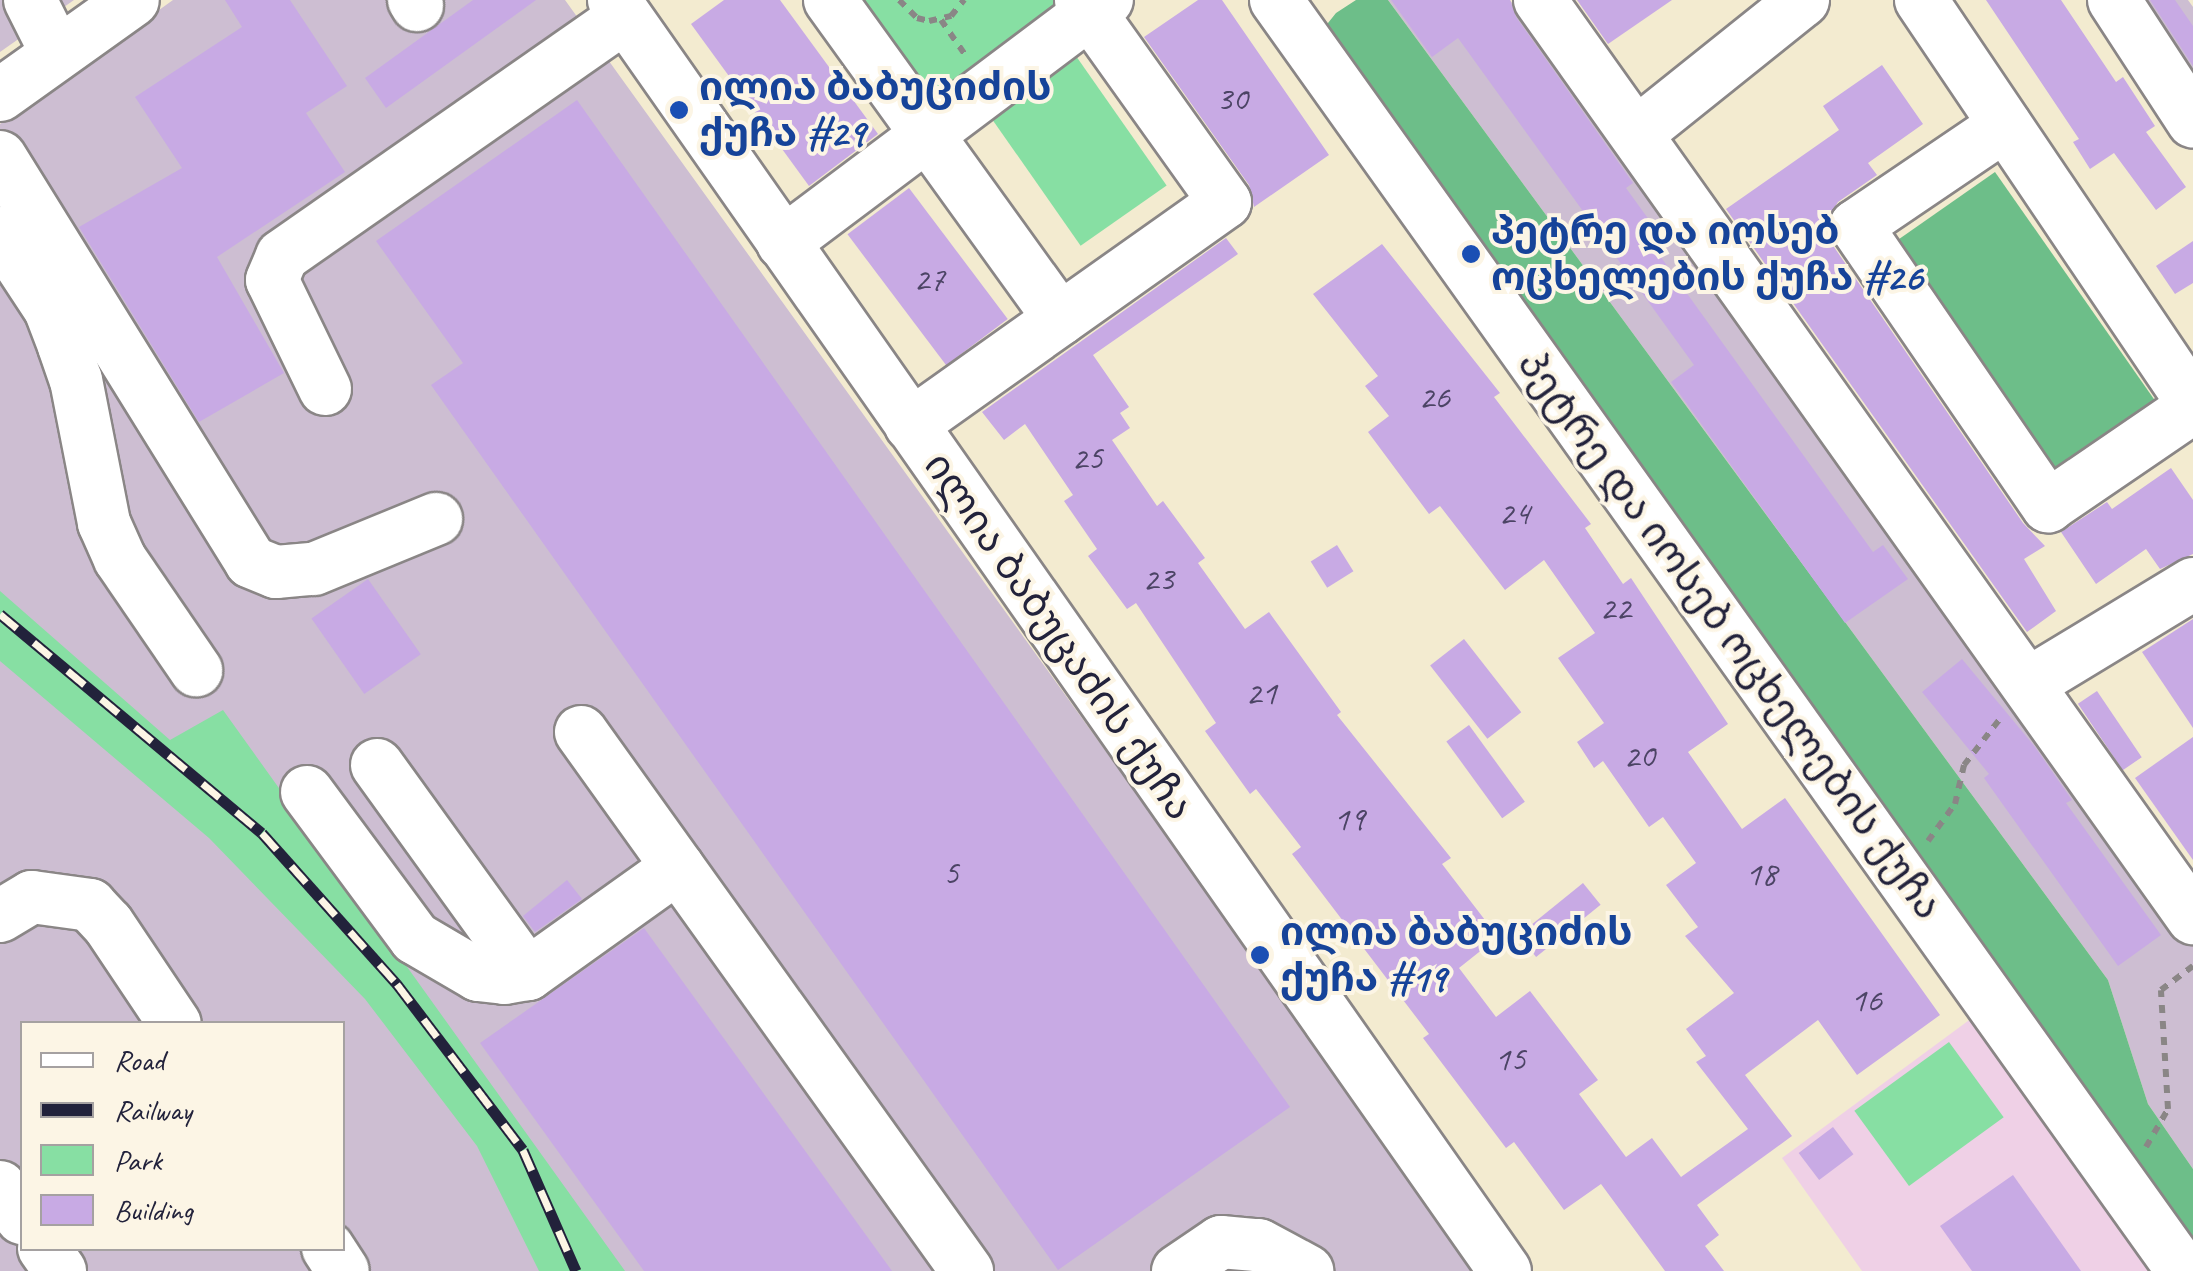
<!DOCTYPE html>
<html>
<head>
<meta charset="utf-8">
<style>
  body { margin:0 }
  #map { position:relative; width:2193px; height:1271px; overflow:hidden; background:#f3ebd0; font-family:Caveat,"Noto Sans Georgian",sans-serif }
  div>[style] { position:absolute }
  .built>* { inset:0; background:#efd0e6 }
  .industrial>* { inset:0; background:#cdbed2 }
  .green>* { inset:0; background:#87dfa3; transform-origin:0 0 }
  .forest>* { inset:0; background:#6dbe89; transform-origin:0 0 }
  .building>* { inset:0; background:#c8aae4; transform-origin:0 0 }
  .path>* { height:6px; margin-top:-3px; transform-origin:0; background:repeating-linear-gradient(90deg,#8a8686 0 8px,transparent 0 16px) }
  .roads { filter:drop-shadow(2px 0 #8a8686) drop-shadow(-2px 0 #8a8686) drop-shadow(0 2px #8a8686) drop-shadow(0 -2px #8a8686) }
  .minor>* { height:52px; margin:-26px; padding:0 26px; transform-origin:26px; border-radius:26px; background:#fff }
  .rail>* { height:11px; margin-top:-5.5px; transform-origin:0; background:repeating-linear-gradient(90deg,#fcf5e5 0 22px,#22223b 0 44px); box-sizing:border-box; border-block:2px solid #22223b }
  .dots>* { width:28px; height:28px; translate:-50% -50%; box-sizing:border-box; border:5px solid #fcf5e5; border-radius:50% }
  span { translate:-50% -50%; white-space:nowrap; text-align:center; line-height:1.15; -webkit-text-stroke:8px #fcf5e5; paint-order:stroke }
  .number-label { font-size:35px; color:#4c4465 }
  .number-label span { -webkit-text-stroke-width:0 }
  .transit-label { font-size:40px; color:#164399; font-weight:700 }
  .left { translate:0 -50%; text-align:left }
  .street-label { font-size:40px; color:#22223b }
  .legend { position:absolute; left:20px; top:1021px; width:325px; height:230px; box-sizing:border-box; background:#fcf5e5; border:2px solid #a5a1a1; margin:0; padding:12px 18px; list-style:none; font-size:30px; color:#22223b }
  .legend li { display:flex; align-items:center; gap:20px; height:50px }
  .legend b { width:50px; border:2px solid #a5a1a1 }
</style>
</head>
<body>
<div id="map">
  <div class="built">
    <div style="clip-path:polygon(1972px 1018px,2156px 1271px,1862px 1271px,1782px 1158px)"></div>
  </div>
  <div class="industrial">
    <div style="clip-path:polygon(0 0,74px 0,0 52px)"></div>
    <div style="clip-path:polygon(evenodd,173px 0,565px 0,1480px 1271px,0 1271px,0 124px,173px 0,22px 1024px,342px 1024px,342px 1248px,22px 1248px,22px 1024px)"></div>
    <div style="clip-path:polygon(1388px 0,1510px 0,2193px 942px,2193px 1169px,2148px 1104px,2108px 980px)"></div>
    <div style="clip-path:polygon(2128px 0,2188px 0,2193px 7px,2193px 96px)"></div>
  </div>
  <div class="green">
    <div style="clip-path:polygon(844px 0,1053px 0,1064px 15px,927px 114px)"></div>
    <div style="left:1076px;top:56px;width:158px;height:105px;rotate:55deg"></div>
    <div style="clip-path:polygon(0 591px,170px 740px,223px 710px,625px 1271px,539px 1271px,477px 1146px,365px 999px,209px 838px,0 661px)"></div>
    <div style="left:1949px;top:1042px;width:93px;height:117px;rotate:54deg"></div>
  </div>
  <div class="forest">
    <div style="clip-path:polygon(1356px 0,1388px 0,2108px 980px,2148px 1104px,2193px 1169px,2193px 1247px,1324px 28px,1336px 13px)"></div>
    <div style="left:1995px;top:172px;width:284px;height:124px;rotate:55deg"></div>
  </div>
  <div class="building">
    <div style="clip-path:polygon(225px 0,290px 0,347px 86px,306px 113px,345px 172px,217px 257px,284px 373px,199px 422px,79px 227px,182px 168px,135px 97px,242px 27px)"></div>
    <div style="clip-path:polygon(473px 0,536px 0,386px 108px,365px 78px)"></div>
    <div style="clip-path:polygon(724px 0,780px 0,878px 134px,809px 186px,691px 24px)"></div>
    <div style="clip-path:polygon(1198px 0,1222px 0,1329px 155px,1254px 207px,1249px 185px,1144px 37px)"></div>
    <div style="clip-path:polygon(1391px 0,1510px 0,1516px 17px,1633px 183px,1626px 188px,1665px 242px,1655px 249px,1873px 552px,1883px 545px,1908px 579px,1845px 623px,1671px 382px,1694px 365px,1458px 38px,1432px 57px)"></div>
    <div style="clip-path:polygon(1577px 0,1672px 0,1608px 44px)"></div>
    <div style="clip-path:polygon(1986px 0,2061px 0,2116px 82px,2123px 77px,2155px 126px,2146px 132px,2186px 187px,2156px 210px,2114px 153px,2090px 169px,2073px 142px,2079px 139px)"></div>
    <div style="clip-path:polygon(2150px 0,2175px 0,2193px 26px,2193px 66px)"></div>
    <div style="clip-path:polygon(1882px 65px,1923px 124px,1868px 163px,1877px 175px,1838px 202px,1821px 228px,2023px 523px,2045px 546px,2024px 559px,2056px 611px,2027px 632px,1726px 209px,1839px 130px,1823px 106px)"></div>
    <div style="clip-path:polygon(577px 100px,1290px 1107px,1058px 1270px,431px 385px,463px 363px,376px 241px)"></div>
    <div style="left:909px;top:188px;width:164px;height:77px;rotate:53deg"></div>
    <div style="clip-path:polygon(1226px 238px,1238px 254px,1093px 355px,1129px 407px,1120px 413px,1130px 428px,1112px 440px,1157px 506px,1163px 501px,1205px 558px,1198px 563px,1245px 629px,1269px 612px,1341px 712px,1337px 715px,1451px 858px,1442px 864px,1498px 937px,1459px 968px,1496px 1017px,1530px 991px,1598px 1080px,1579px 1094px,1626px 1157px,1652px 1138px,1681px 1177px,1748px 1129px,1696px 1062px,1706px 1056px,1686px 1029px,1734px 993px,1685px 936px,1698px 927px,1666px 885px,1696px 863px,1663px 817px,1649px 827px,1603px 761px,1594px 768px,1577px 742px,1604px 723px,1558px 658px,1595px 633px,1544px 560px,1505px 590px,1440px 506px,1429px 514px,1368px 432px,1389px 416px,1365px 386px,1378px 376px,1313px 294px,1382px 244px,1500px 393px,1494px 397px,1591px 524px,1585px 528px,1623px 584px,1631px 578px,1728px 724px,1688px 752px,1742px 829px,1785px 798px,1940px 1015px,1857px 1075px,1818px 1020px,1745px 1075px,1792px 1136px,1697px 1205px,1719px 1235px,1705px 1246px,1724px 1271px,1665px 1271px,1601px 1184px,1564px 1210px,1514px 1142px,1506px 1148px,1423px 1038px,1429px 1034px,1292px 854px,1301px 847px,1256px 789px,1250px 794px,1205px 731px,1216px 723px,1136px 603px,1127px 609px,1088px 556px,1097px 549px,1064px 501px,1073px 495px,1025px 424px,1004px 440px,982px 412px)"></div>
    <div style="clip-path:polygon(2193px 241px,2193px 283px,2175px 294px,2156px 266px)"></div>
    <div style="clip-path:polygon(2171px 468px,2193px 500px,2193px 554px,2160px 569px,2146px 549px,2096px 584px,2061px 532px,2107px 502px,2112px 509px)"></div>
    <div style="left:1337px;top:545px;width:31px;height:31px;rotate:58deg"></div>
    <div style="left:368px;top:579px;width:92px;height:69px;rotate:55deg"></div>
    <div style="clip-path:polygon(2193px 619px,2193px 728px,2142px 652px)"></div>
    <div style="left:1464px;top:639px;width:93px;height:43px;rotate:52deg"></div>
    <div style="clip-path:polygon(1962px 659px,2035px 747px,2072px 800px,2066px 803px,2161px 935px,2118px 966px,1984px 778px,1989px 774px,1922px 692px)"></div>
    <div style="left:2097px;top:691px;width:80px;height:23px;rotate:56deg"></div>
    <div style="left:1469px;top:725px;width:95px;height:28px;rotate:54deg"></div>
    <div style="clip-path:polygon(2193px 737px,2193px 860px,2135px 778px)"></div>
    <div style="clip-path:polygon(567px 880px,582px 899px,535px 932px,523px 916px)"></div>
    <div style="left:1583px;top:883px;width:28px;height:83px;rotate:51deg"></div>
    <div style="clip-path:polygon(644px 928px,892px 1271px,644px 1271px,480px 1043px)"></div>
    <div style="left:1833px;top:1127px;width:34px;height:43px;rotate:53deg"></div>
    <div style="clip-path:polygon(2013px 1175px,2081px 1271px,1972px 1271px,1940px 1226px)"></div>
  </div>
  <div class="path">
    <div style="left:899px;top:0;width:25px;rotate:45deg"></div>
    <div style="left:917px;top:18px;width:12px;rotate:14deg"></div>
    <div style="left:929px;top:21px;width:23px;rotate:-13deg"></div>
    <div style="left:951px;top:16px;width:21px;rotate:-51deg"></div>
    <div style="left:941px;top:20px;width:44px;rotate:55.2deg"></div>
    <div style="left:1928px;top:841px;width:46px;rotate:-53.9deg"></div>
    <div style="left:1955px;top:804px;width:40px;rotate:-77deg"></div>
    <div style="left:1964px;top:765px;width:57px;rotate:-52.1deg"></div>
    <div style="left:2146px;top:1147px;width:44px;rotate:-59.9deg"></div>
    <div style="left:2168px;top:1109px;width:119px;rotate:-93.4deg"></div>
    <div style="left:2161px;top:990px;width:40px;rotate:-37deg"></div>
  </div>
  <div class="roads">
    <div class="minor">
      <div style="left:30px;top:0;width:60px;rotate:63.4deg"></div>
      <div style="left:414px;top:0;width:6px;rotate:59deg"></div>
      <div style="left:614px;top:0;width:1552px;rotate:54.97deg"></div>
      <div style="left:830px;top:0;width:393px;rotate:54.2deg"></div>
      <div style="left:1060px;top:319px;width:183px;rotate:144.6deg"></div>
      <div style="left:1276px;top:0;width:1561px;rotate:54.49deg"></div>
      <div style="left:1540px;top:0;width:1127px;rotate:54.57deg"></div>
      <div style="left:1921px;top:0;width:487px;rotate:56deg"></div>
      <div style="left:2114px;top:0;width:145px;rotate:56.9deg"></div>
      <div style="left:0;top:95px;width:163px;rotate:-35.5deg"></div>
      <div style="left:2005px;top:125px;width:180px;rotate:145.9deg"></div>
      <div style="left:1856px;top:226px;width:340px;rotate:55.6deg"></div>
      <div style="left:2048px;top:506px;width:176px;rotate:-34.3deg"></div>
      <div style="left:1636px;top:134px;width:214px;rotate:-38.7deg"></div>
      <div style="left:0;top:157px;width:476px;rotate:58.2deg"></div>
      <div style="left:251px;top:562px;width:27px;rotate:22deg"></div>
      <div style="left:276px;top:572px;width:38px;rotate:-5deg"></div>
      <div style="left:314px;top:569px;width:132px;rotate:-22.3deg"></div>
      <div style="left:0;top:233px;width:91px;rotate:56.7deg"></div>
      <div style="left:50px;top:309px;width:40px;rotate:69deg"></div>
      <div style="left:64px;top:346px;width:36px;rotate:71deg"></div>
      <div style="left:76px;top:380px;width:146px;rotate:78.9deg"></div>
      <div style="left:104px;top:523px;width:39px;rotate:66deg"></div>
      <div style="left:120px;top:559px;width:135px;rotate:55.6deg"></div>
      <div style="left:783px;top:243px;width:405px;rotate:-36.9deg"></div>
      <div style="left:1060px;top:319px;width:202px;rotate:-35.3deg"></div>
      <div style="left:1225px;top:202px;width:248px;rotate:-125.5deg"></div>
      <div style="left:325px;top:389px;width:121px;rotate:-115.9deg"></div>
      <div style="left:272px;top:280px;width:26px;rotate:-67deg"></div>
      <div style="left:282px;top:256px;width:417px;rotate:-34.9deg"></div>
      <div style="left:2028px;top:684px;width:193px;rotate:-31.2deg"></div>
      <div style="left:581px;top:732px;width:663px;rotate:54.39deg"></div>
      <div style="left:377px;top:765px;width:258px;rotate:54.2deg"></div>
      <div style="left:307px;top:792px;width:182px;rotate:53.5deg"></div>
      <div style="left:415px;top:938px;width:73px;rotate:30.4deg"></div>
      <div style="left:478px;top:975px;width:27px;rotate:6deg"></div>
      <div style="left:505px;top:978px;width:23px;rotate:-10deg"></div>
      <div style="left:528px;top:974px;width:184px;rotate:-35.5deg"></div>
      <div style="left:0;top:916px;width:37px;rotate:-31deg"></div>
      <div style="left:32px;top:897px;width:59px;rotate:7.9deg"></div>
      <div style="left:90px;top:905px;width:26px;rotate:47deg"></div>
      <div style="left:108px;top:924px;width:120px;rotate:56.2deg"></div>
      <div style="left:0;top:1187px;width:38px;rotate:55deg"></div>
      <div style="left:44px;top:1248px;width:28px;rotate:55deg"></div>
      <div style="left:328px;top:1248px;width:27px;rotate:57deg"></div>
      <div style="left:1178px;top:1271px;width:52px;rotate:-34deg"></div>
      <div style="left:1221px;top:1242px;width:38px;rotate:5deg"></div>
      <div style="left:1259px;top:1245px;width:55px;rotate:28.4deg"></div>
    </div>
  </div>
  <div class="rail">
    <div style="left:0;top:614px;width:341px;rotate:39.9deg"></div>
    <div style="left:262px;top:833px;width:203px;rotate:48.2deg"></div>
    <div style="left:397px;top:984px;width:208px;rotate:52.8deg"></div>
    <div style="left:523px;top:1150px;width:132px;rotate:66.3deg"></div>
  </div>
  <div class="dots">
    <div style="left:679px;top:110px;background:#1a4fb4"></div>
    <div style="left:1471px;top:254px;background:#1a4fb4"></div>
    <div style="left:1260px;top:955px;background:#1a4fb4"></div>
  </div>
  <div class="number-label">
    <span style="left:1232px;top:99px">30</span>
    <span style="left:929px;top:279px">27</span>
    <span style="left:1434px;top:397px">26</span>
    <span style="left:1087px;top:458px">25</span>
    <span style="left:1514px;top:513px">24</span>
    <span style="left:1158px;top:579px">23</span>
    <span style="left:1615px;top:608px">22</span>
    <span style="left:1261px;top:693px">21</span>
    <span style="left:1639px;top:756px">20</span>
    <span style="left:1349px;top:819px">19</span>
    <span style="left:951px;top:873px">5</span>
    <span style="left:1761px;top:874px">18</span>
    <span style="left:1866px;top:1000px">16</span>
    <span style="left:1510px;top:1059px">15</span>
  </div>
  <div class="transit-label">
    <span class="left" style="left:699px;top:110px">ილია ბაბუციძის<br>ქუჩა #29</span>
    <span class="left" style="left:1491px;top:254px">პეტრე და იოსებ<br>ოცხელების ქუჩა #26</span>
    <span class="left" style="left:1280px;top:955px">ილია ბაბუციძის<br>ქუჩა #19</span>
  </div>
  <div class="street-label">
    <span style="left:1730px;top:635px;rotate:54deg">პეტრე და იოსებ ოცხელების ქუჩა</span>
    <span style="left:1059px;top:636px;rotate:55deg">ილია ბაბუცაძის ქუჩა</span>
  </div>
  <ul class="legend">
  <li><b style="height:12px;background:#fff"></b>Road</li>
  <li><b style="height:12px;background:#22223b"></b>Railway</li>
  <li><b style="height:28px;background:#87dfa3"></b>Park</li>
  <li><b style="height:28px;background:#c8aae4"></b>Building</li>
  </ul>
</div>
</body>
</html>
